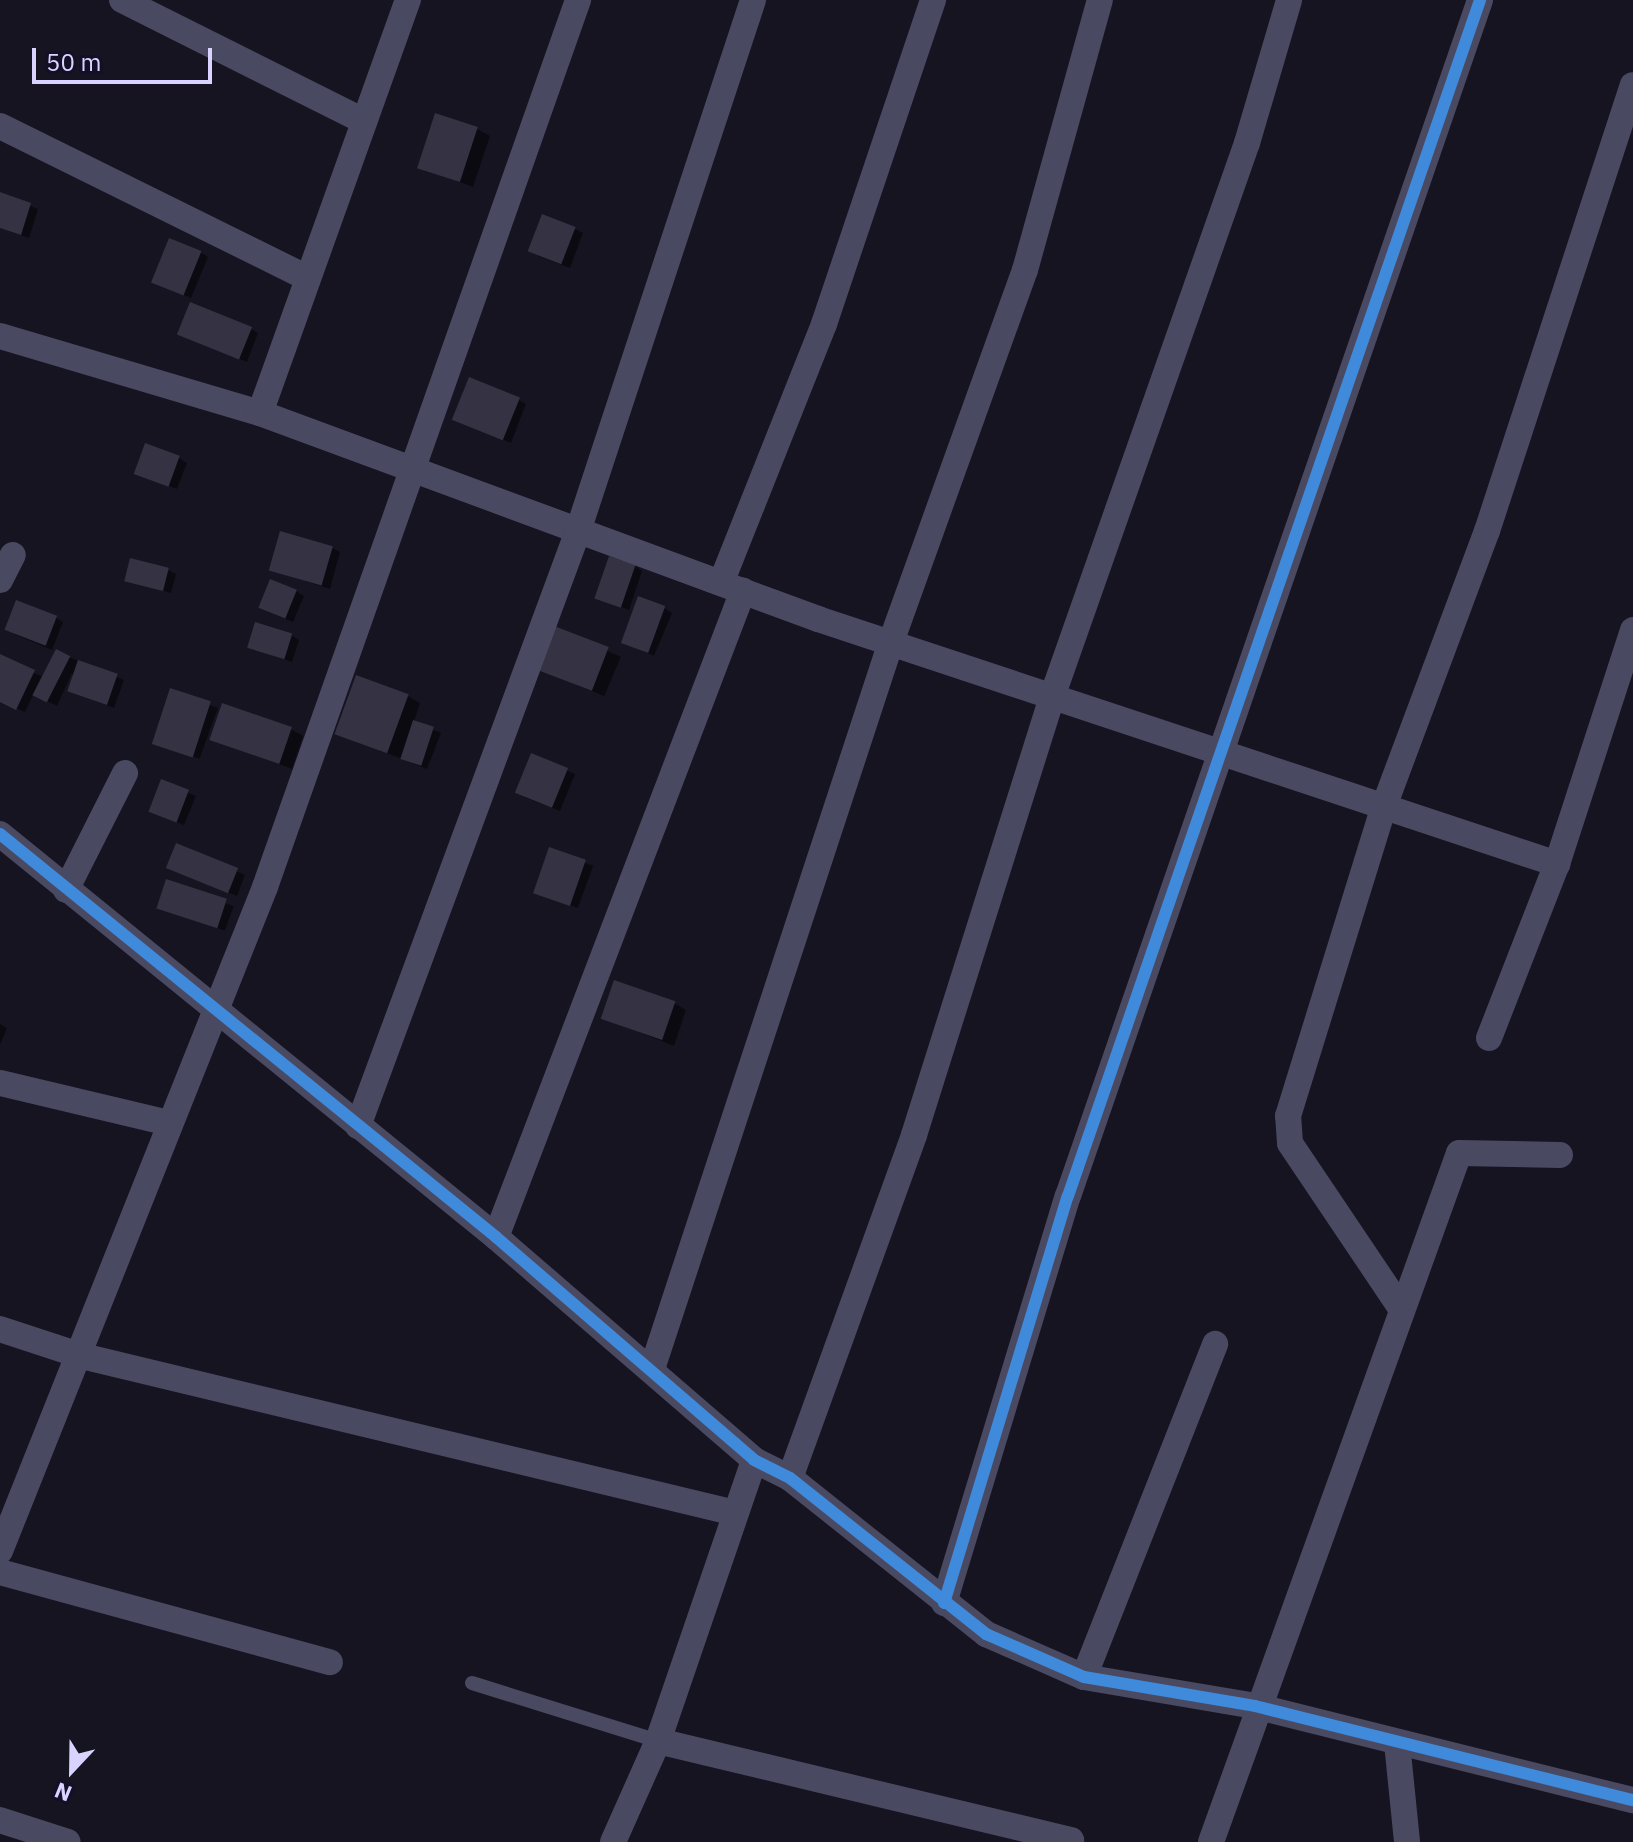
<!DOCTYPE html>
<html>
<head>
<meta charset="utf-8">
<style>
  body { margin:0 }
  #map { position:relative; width:1633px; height:1842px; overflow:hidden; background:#161421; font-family:"IBM Plex Sans",sans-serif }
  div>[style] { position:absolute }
  .shadow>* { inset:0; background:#0007; transform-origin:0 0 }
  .building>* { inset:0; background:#343243; transform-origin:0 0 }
  .service>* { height:14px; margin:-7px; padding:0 7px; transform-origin:7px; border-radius:7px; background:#4a4962 }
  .minor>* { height:26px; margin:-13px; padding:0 13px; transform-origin:13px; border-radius:13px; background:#4a4962 }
  .cycleway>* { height:12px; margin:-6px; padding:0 6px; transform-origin:6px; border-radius:6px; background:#408adc }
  span { translate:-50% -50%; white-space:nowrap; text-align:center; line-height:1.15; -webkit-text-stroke:8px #130f26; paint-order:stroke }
  .north { position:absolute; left:32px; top:1730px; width:80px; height:80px; -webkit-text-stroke:6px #130f26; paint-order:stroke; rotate:202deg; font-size:22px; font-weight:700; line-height:32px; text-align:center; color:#d9d4ff }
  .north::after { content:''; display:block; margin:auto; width:28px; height:36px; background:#d9d4ff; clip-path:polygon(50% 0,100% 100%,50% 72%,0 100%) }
  .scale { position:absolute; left:32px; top:48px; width:180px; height:36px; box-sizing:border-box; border:4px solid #d9d4ff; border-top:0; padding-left:10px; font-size:24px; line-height:28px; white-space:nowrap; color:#d9d4ff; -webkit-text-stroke:6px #130f26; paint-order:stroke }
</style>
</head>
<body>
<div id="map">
  <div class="shadow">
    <div style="clip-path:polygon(477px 129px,490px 136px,473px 187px,420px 167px)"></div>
    <div style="clip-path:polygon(0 194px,38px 209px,29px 238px,0 228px)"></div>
    <div style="clip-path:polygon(575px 229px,583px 233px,570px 268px,538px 256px)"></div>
    <div style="clip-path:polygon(200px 252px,208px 257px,191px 298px,161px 286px)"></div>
    <div style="clip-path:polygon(251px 329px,258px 333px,247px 362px,188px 338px)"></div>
    <div style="clip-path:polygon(519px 400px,526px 404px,511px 443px,462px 423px)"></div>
    <div style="clip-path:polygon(179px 458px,187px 463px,177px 489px,144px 477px)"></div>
    <div style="clip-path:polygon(332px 548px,340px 552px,330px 589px,271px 570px)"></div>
    <div style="clip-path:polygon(635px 566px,642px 571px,629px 610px,605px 601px)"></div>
    <div style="clip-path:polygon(168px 570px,176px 574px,171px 593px,127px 580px)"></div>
    <div style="clip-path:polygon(296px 591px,304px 596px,293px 622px,269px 612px)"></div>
    <div style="clip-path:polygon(664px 608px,672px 613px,654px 656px,629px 645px)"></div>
    <div style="clip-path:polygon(56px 618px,63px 622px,52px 650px,14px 634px)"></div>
    <div style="left:551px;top:627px;width:76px;height:43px;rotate:23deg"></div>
    <div style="clip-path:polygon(291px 635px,299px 640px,292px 662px,249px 647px)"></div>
    <div style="clip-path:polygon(57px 652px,124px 680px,114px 708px,77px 694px,72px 673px,57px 706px,45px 700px)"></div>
    <div style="clip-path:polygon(0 661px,42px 676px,25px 712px,0 701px)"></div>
    <div style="left:171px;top:691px;width:50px;height:54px;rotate:20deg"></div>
    <div style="clip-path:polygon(408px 696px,420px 703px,414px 722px,441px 733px,427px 769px,336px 733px)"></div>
    <div style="clip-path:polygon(291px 729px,303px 736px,292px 769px,212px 739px)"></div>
    <div style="clip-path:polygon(532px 755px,575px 774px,560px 811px,524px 797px)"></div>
    <div style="clip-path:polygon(163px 782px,196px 796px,184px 825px,159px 815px)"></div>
    <div style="clip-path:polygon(177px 846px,245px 875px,237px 896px,176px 871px)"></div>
    <div style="left:550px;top:850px;width:46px;height:45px;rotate:20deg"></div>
    <div style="left:167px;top:882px;width:71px;height:26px;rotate:20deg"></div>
    <div style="clip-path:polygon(674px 1003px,686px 1010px,674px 1046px,603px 1018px)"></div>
    <div style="clip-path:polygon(0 1024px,7px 1028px,0 1045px)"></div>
  </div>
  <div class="building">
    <div style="left:435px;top:113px;width:45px;height:58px;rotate:18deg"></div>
    <div style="clip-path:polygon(0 192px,31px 203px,21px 235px,0 228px)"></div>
    <div style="left:542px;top:214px;width:36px;height:40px;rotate:21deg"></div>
    <div style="left:169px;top:238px;width:35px;height:48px;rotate:22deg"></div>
    <div style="left:190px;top:302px;width:67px;height:35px;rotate:22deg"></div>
    <div style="left:469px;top:377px;width:55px;height:46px;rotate:22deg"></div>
    <div style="left:145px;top:443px;width:37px;height:33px;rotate:20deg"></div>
    <div style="left:280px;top:531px;width:55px;height:41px;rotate:16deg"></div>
    <div style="left:609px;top:556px;width:28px;height:45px;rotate:19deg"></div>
    <div style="left:130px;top:558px;width:40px;height:24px;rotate:14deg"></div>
    <div style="left:270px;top:579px;width:29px;height:31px;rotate:22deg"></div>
    <div style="left:638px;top:596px;width:29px;height:50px;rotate:20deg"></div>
    <div style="left:16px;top:600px;width:44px;height:32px;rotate:21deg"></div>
    <div style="left:255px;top:622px;width:39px;height:27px;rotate:17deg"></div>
    <div style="left:549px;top:624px;width:64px;height:47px;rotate:21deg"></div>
    <div style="left:56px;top:649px;width:16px;height:52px;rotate:27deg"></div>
    <div style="clip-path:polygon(0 654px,35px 670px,16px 710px,0 702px)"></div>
    <div style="left:78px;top:660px;width:42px;height:33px;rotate:19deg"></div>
    <div style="left:356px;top:675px;width:56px;height:63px;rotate:20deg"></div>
    <div style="left:170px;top:688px;width:43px;height:59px;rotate:18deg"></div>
    <div style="left:222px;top:703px;width:74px;height:39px;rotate:19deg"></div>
    <div style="left:413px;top:720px;width:22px;height:41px;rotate:18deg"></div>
    <div style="left:531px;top:753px;width:40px;height:43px;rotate:22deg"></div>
    <div style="left:161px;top:779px;width:30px;height:35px;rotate:21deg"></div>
    <div style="left:176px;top:843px;width:67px;height:27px;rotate:22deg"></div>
    <div style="left:549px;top:847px;width:39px;height:49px;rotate:19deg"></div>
    <div style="left:166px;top:879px;width:64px;height:31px;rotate:18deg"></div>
    <div style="left:614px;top:980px;width:65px;height:41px;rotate:19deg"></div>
  </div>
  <div class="service">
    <div style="left:472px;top:1683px;width:195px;rotate:17.3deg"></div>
  </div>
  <div class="minor">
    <div style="left:122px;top:0;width:271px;rotate:26.6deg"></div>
    <div style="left:0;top:126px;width:343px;rotate:26.3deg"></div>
    <div style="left:0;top:336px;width:271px;rotate:16.5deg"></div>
    <div style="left:260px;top:413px;width:595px;rotate:20.26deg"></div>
    <div style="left:818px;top:619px;width:779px;rotate:18.34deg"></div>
    <div style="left:260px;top:413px;width:439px;rotate:-70.3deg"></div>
    <div style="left:0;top:580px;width:28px;rotate:-63deg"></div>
    <div style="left:721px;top:583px;width:279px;rotate:-68.3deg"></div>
    <div style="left:824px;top:324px;width:342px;rotate:-71.4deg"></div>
    <div style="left:0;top:834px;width:639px;rotate:39.09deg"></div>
    <div style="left:496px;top:1237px;width:341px;rotate:40.8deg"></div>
    <div style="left:754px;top:1460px;width:40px;rotate:26.6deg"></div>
    <div style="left:790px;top:1478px;width:251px;rotate:38.5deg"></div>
    <div style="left:986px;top:1634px;width:107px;rotate:23.7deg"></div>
    <div style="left:1084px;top:1677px;width:173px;rotate:9.6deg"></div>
    <div style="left:1255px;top:1706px;width:390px;rotate:14deg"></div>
    <div style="left:66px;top:890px;width:131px;rotate:-63.2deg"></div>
    <div style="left:1489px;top:1038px;width:187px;rotate:-68.7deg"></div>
    <div style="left:1557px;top:864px;width:246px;rotate:-72deg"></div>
    <div style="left:0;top:1083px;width:174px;rotate:13.3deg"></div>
    <div style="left:358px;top:1126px;width:634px;rotate:-69.71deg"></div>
    <div style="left:578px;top:531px;width:559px;rotate:-71.76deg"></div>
    <div style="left:496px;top:1237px;width:692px;rotate:-69.08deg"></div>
    <div style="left:1400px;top:1307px;width:197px;rotate:-123.9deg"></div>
    <div style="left:1290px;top:1143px;width:27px;rotate:-94deg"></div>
    <div style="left:1288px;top:1116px;width:321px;rotate:-72.8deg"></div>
    <div style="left:1383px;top:809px;width:297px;rotate:-69.5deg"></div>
    <div style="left:1487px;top:531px;width:469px;rotate:-71.9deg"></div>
    <div style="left:0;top:1329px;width:86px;rotate:18.2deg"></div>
    <div style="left:82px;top:1356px;width:667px;rotate:13.52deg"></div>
    <div style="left:652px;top:1369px;width:765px;rotate:-71.8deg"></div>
    <div style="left:891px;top:642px;width:395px;rotate:-70.2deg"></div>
    <div style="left:1025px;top:270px;width:280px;rotate:-74.5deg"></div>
    <div style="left:790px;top:1478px;width:365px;rotate:-70.1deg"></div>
    <div style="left:914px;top:1135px;width:459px;rotate:-72.5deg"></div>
    <div style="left:1052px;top:697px;width:587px;rotate:-70.61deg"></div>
    <div style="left:1247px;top:143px;width:149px;rotate:-73.6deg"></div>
    <div style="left:0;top:1551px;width:715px;rotate:-68.24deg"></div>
    <div style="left:265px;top:887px;width:941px;rotate:-70.56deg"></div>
    <div style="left:0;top:1572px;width:342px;rotate:15.3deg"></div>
    <div style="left:944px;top:1603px;width:425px;rotate:-73.1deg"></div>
    <div style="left:1068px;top:1196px;width:1265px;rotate:-70.99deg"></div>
    <div style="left:1084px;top:1677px;width:358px;rotate:-68.5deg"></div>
    <div style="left:658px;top:1741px;width:425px;rotate:13.5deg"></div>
    <div style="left:1397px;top:1743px;width:100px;rotate:84.2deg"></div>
    <div style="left:0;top:1820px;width:71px;rotate:17.9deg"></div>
    <div style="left:613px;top:1842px;width:111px;rotate:-66deg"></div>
    <div style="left:658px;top:1741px;width:297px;rotate:-71.1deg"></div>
    <div style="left:1211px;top:1842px;width:732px;rotate:-70.2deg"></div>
    <div style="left:1459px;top:1153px;width:101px;rotate:1.1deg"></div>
  </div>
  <div class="cycleway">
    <div style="left:0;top:834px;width:639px;rotate:39.09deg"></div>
    <div style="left:496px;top:1237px;width:341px;rotate:40.8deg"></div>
    <div style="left:754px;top:1460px;width:40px;rotate:26.6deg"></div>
    <div style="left:790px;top:1478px;width:251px;rotate:38.5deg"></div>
    <div style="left:986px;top:1634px;width:107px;rotate:23.7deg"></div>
    <div style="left:1084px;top:1677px;width:173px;rotate:9.6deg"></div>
    <div style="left:1255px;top:1706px;width:390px;rotate:14deg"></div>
    <div style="left:944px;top:1603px;width:425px;rotate:-73.1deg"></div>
    <div style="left:1068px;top:1196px;width:1265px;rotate:-70.99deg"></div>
  </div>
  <div class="north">N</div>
  <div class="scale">50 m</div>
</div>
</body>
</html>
